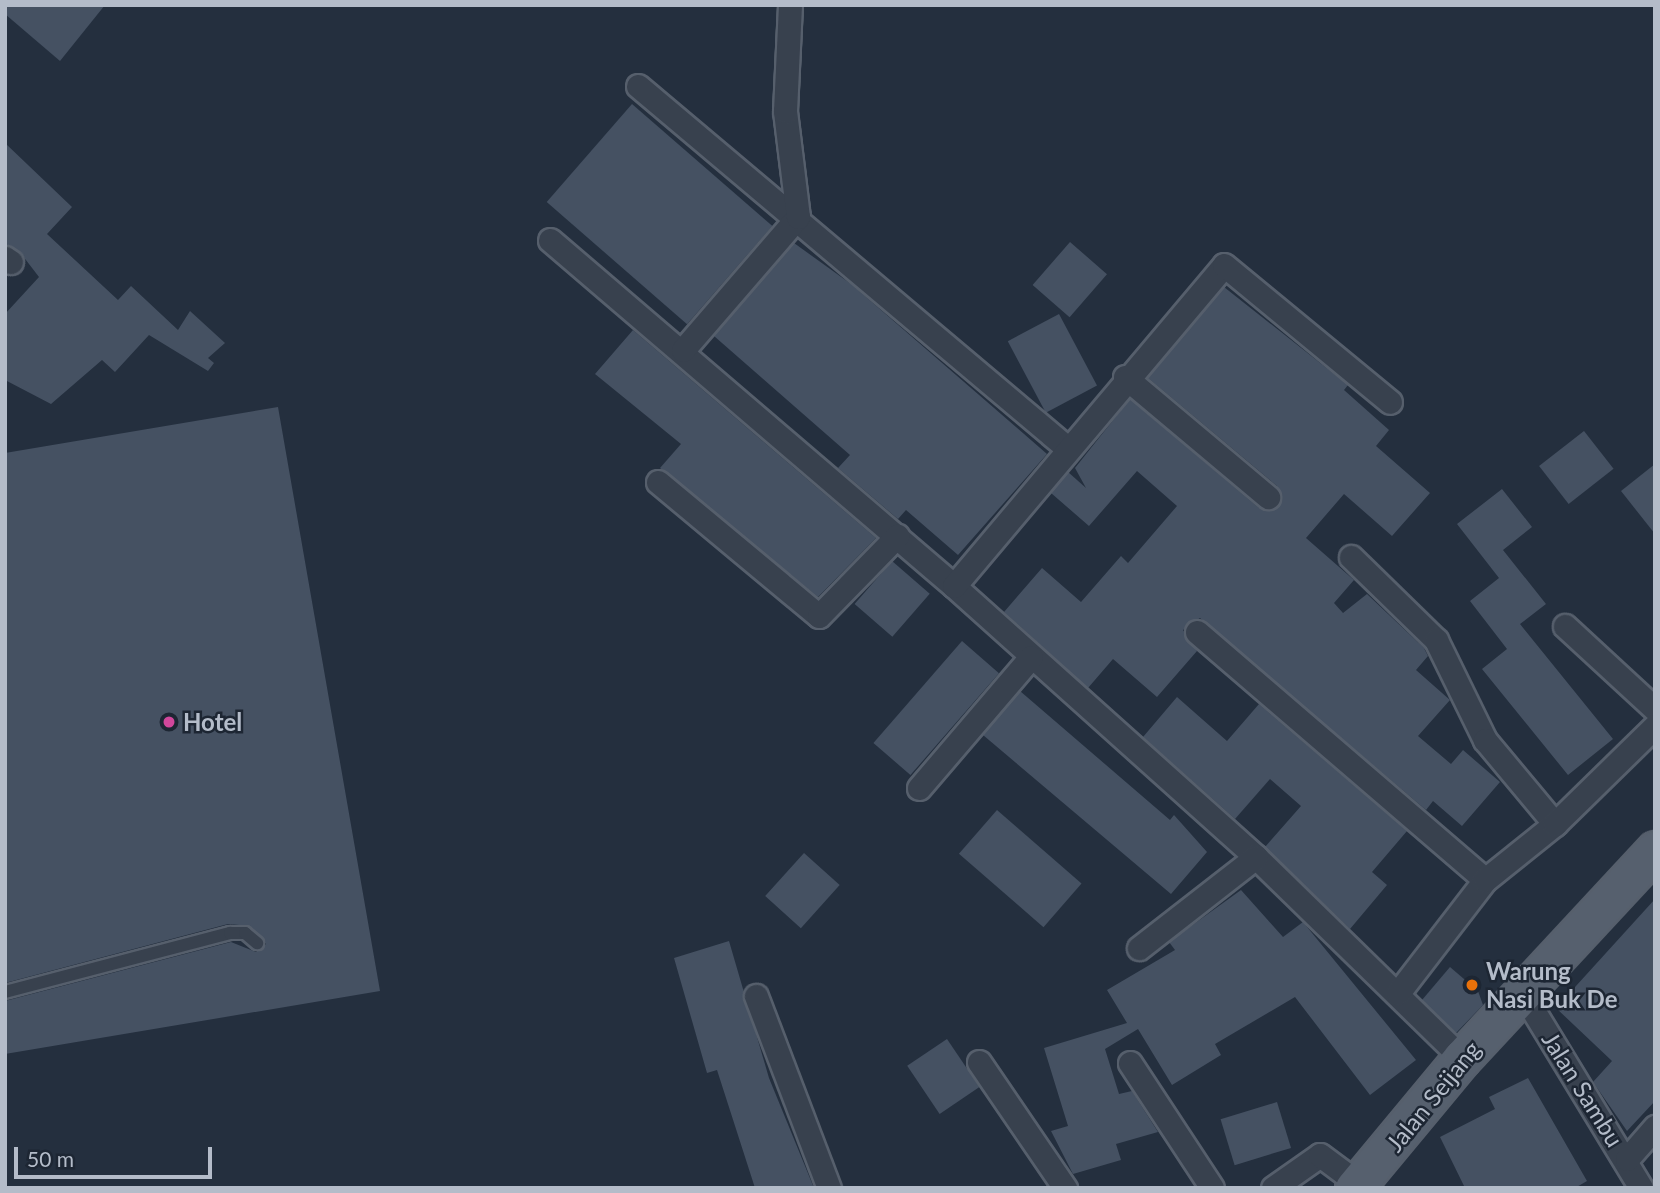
<!DOCTYPE html>
<html>
<head>
<meta charset="utf-8">
<style>
  body { margin:0 }
  #map { position:relative; width:1660px; height:1193px; overflow:hidden; background:#242f3e; font-family:Lato,sans-serif }
  div>[style] { position:absolute }
  .building>* { inset:0; background:#455162; transform-origin:0 0 }
  .roads { filter:drop-shadow(2px 0 #565f6c) drop-shadow(-2px 0 #565f6c) drop-shadow(0 2px #565f6c) drop-shadow(0 -2px #565f6c) }
  .service>* { height:12px; margin:-6px; padding:0 6px; transform-origin:6px; border-radius:6px; background:#38414e }
  .minor>* { height:23px; margin:-11.5px; padding:0 11.5px; transform-origin:11.5px; border-radius:11.5px; background:#38414e }
  .primary>* { height:37px; margin:-18.5px; padding:0 18.5px; transform-origin:18.5px; border-radius:18.5px; background:#56606e }
  .dots>* { width:19px; height:19px; translate:-50% -50%; box-sizing:border-box; border:4px solid #1d2633; border-radius:50% }
  span { translate:-50% -50%; white-space:nowrap; text-align:center; line-height:1.15; -webkit-text-stroke:5px #1d2633; paint-order:stroke }
  .poi-label { font-size:24px; color:#b4bcc9; font-weight:700 }
  .left { translate:0 -50%; text-align:left }
  .street-label { font-size:24px; color:#b4bcc9 }
  .frame { position:absolute; inset:0; border:7px solid #b4bcc9; pointer-events:none }
  .scale { position:absolute; left:14px; top:1147px; width:198px; height:32px; box-sizing:border-box; border:4px solid #b4bcc9; border-top:0; padding-left:9px; font-size:21px; line-height:24px; white-space:nowrap; color:#b4bcc9; -webkit-text-stroke:5px #1d2633; paint-order:stroke }
</style>
</head>
<body>
<div id="map">
  <div class="building">
    <div style="clip-path:polygon(5px 5px,105px 5px,60px 61px,5px 14px)"></div>
    <div style="left:632px;top:104px;width:186px;height:130px;rotate:41deg"></div>
    <div style="clip-path:polygon(5px 143px,72px 207px,47px 234px,118px 300px,131px 286px,178px 330px,190px 311px,225px 343px,208px 358px,214px 363px,208px 371px,149px 335px,115px 372px,102px 360px,51px 404px,5px 380px,5px 314px,39px 277px,19px 251px,5px 244px)"></div>
    <div style="left:1070px;top:242px;width:49px;height:57px;rotate:41deg"></div>
    <div style="clip-path:polygon(794px 243px,851px 284px,1047px 454px,958px 555px,906px 510px,898px 519px,838px 468px,850px 455px,714px 336px)"></div>
    <div style="clip-path:polygon(1224px 287px,1348px 385px,1344px 390px,1389px 430px,1376px 446px,1430px 493px,1392px 536px,1344px 494px,1306px 538px,1354px 580px,1334px 603px,1343px 613px,1367px 594px,1424px 648px,1428px 656px,1416px 670px,1450px 700px,1418px 736px,1451px 764px,1463px 750px,1500px 782px,1462px 826px,1433px 801px,1426px 810px,1200px 618px,1183px 630px,1197px 651px,1157px 697px,1113px 659px,1088px 688px,1004px 612px,1042px 568px,1081px 602px,1121px 556px,1128px 563px,1177px 506px,1137px 471px,1089px 526px,1051px 493px,1068px 472px,1086px 488px,1075px 468px,1130px 399px,1259px 508px,1279px 505px,1277px 486px,1148px 378px)"></div>
    <div style="left:1059px;top:314px;width:81px;height:58px;rotate:62deg"></div>
    <div style="clip-path:polygon(633px 330px,876px 538px,818px 597px,660px 468px,681px 444px,595px 374px)"></div>
    <div style="clip-path:polygon(278px 407px,380px 991px,5px 1054px,5px 1001px,231px 942px,256px 952px,266px 944px,250px 926px,228px 924px,5px 983px,5px 453px)"></div>
    <div style="left:1584px;top:431px;width:48px;height:57px;rotate:52deg"></div>
    <div style="clip-path:polygon(1655px 464px,1655px 534px,1621px 491px)"></div>
    <div style="clip-path:polygon(1502px 489px,1532px 527px,1503px 550px,1546px 604px,1520px 624px,1613px 739px,1568px 775px,1482px 669px,1507px 649px,1470px 601px,1499px 578px,1457px 524px)"></div>
    <div style="left:892px;top:561px;width:50px;height:57px;rotate:41deg"></div>
    <div style="left:962px;top:641px;width:49px;height:135px;rotate:41deg"></div>
    <div style="clip-path:polygon(1020px 691px,1170px 820px,1174px 815px,1207px 852px,1171px 894px,983px 735px)"></div>
    <div style="clip-path:polygon(1177px 697px,1227px 741px,1259px 704px,1407px 831px,1372px 872px,1387px 885px,1350px 929px,1265px 847px,1301px 806px,1270px 779px,1235px 819px,1143px 737px)"></div>
    <div style="left:997px;top:810px;width:112px;height:58px;rotate:41deg"></div>
    <div style="left:804px;top:853px;width:48px;height:58px;rotate:42deg"></div>
    <div style="clip-path:polygon(1241px 890px,1283px 937px,1303px 922px,1416px 1060px,1370px 1095px,1295px 997px,1215px 1044px,1221px 1055px,1172px 1085px,1138px 1029px,1105px 1049px,1119px 1094px,1132px 1091px,1158px 1132px,1116px 1144px,1121px 1160px,1073px 1174px,1051px 1131px,1068px 1126px,1044px 1048px,1127px 1023px,1107px 990px,1175px 950px,1169px 942px)"></div>
    <div style="clip-path:polygon(1655px 899px,1655px 1101px,1627px 1131px,1593px 1082px,1612px 1061px,1556px 1008px)"></div>
    <div style="clip-path:polygon(729px 941px,769px 1078px,814px 1188px,755px 1188px,717px 1070px,707px 1073px,674px 958px)"></div>
    <div style="clip-path:polygon(1450px 967px,1478px 991px,1483px 1005px,1456px 1033px,1422px 1000px)"></div>
    <div style="left:947px;top:1039px;width:58px;height:48px;rotate:56deg"></div>
    <div style="clip-path:polygon(1528px 1078px,1587px 1181px,1575px 1188px,1465px 1188px,1440px 1137px,1495px 1109px,1489px 1097px)"></div>
    <div style="left:1277px;top:1102px;width:48px;height:59px;rotate:73deg"></div>
  </div>
  <div class="roads">
    <div class="service">
      <div style="left:5px;top:992px;width:233px;rotate:-14.7deg"></div>
      <div style="left:230px;top:933px;width:15px"></div>
      <div style="left:245px;top:933px;width:16px;rotate:40deg"></div>
    </div>
    <div class="minor">
      <div style="left:638px;top:86px;width:560px;rotate:40.15deg"></div>
      <div style="left:550px;top:240px;width:532px;rotate:40.58deg"></div>
      <div style="left:954px;top:586px;width:406px;rotate:41.9deg"></div>
      <div style="left:1256px;top:857px;width:288px;rotate:44.3deg"></div>
      <div style="left:5px;top:258px;width:7px;rotate:34deg"></div>
      <div style="left:683px;top:350px;width:176px;rotate:-49.2deg"></div>
      <div style="left:798px;top:217px;width:107px;rotate:-97deg"></div>
      <div style="left:785px;top:111px;width:106px;rotate:-87.3deg"></div>
      <div style="left:1125px;top:377px;width:187px;rotate:40deg"></div>
      <div style="left:658px;top:482px;width:209px;rotate:39.8deg"></div>
      <div style="left:819px;top:616px;width:112px;rotate:-45.7deg"></div>
      <div style="left:1351px;top:557px;width:119px;rotate:44.3deg"></div>
      <div style="left:1436px;top:640px;width:111px;rotate:63.9deg"></div>
      <div style="left:1485px;top:740px;width:109px;rotate:50.2deg"></div>
      <div style="left:954px;top:586px;width:419px;rotate:-49.9deg"></div>
      <div style="left:1224px;top:265px;width:215px;rotate:39.5deg"></div>
      <div style="left:1565px;top:626px;width:122px;rotate:42.7deg"></div>
      <div style="left:1197px;top:632px;width:380px;rotate:40.7deg"></div>
      <div style="left:919px;top:788px;width:172px;rotate:-49.5deg"></div>
      <div style="left:1139px;top:948px;width:148px;rotate:-37.9deg"></div>
      <div style="left:1522px;top:992px;width:229px;rotate:58.7deg"></div>
      <div style="left:1398px;top:993px;width:143px;rotate:-52.4deg"></div>
      <div style="left:1485px;top:880px;width:90px;rotate:-38.7deg"></div>
      <div style="left:1555px;top:824px;width:140px;rotate:-44.4deg"></div>
      <div style="left:756px;top:996px;width:205px;rotate:69.2deg"></div>
      <div style="left:979px;top:1062px;width:153px;rotate:55.7deg"></div>
      <div style="left:1130px;top:1063px;width:149px;rotate:56.7deg"></div>
      <div style="left:1627px;top:1159px;width:43px;rotate:-48.8deg"></div>
      <div style="left:1273px;top:1188px;width:57px;rotate:-35.1deg"></div>
      <div style="left:1320px;top:1155px;width:49px;rotate:36.6deg"></div>
    </div>
    <div class="primary">
      <div style="left:1354px;top:1188px;width:169px;rotate:-50.3deg"></div>
      <div style="left:1462px;top:1058px;width:284px;rotate:-47.1deg"></div>
    </div>
  </div>
  <div class="dots">
    <div style="left:169px;top:722px;background:#d1479c"></div>
    <div style="left:1472px;top:985px;background:#e8710a"></div>
  </div>
  <div class="poi-label">
    <span class="left" style="left:183px;top:722px">Hotel</span>
    <span class="left" style="left:1486px;top:985px">Warung<br>Nasi Buk De</span>
  </div>
  <div class="street-label">
    <span style="left:1583px;top:1089px;rotate:58deg">Jalan Sambu</span>
    <span style="left:1433px;top:1096px;rotate:-51deg">Jalan Seijang</span>
  </div>
  <div class="frame"></div>
  <div class="scale">50 m</div>
</div>
</body>
</html>
